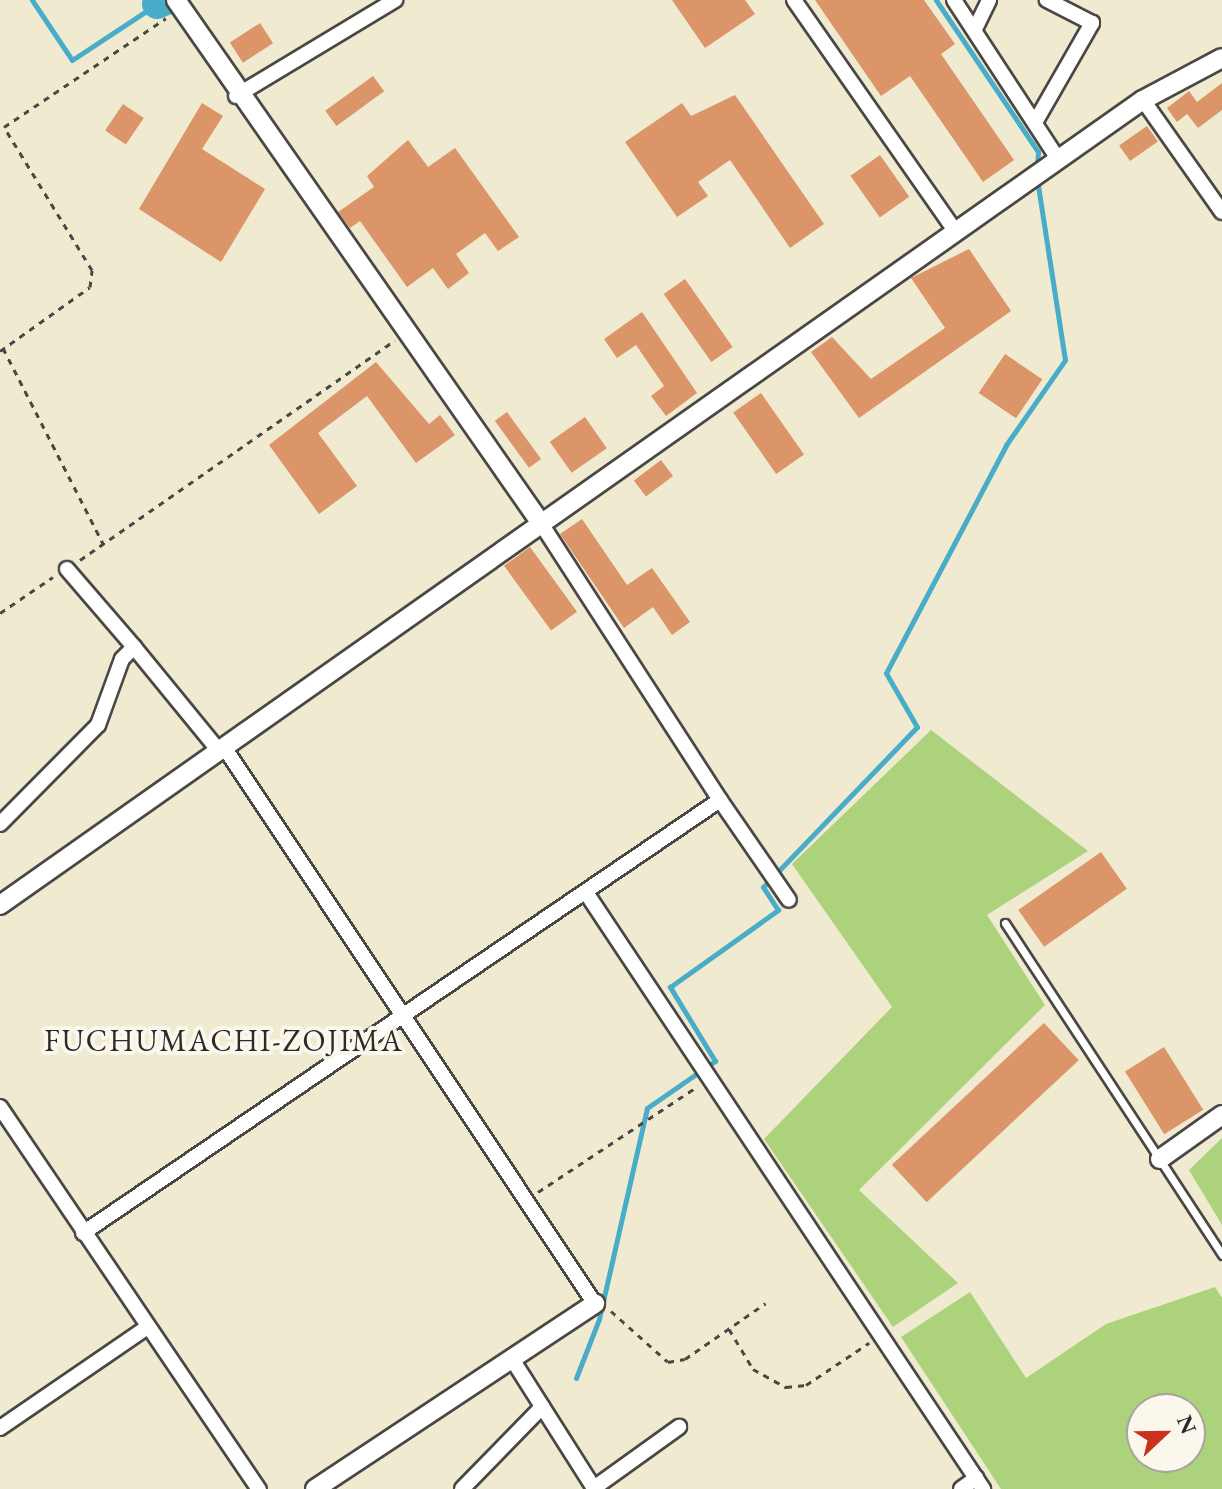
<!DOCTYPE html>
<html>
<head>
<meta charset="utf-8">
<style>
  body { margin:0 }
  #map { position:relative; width:1222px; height:1489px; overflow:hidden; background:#f0ead1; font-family:"EB Garamond",serif }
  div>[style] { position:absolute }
  .green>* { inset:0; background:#acd27c }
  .stream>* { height:5px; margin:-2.5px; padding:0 2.5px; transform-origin:2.5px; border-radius:2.5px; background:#49acc9 }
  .river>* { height:30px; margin:-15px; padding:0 15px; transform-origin:15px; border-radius:15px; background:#49acc9 }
  .building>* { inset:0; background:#db9569; transform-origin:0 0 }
  .path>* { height:3px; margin-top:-1.5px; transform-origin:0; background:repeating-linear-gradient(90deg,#494844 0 6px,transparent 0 12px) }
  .roads { filter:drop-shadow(2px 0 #494844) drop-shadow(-2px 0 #494844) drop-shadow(0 2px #494844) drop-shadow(0 -2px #494844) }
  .service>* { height:7px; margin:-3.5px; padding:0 3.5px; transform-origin:3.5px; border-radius:3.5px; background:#fff }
  .minor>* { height:14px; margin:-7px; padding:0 7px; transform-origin:7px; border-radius:7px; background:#fff }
  .tertiary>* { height:18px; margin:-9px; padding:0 9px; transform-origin:9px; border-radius:9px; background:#fff }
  span { translate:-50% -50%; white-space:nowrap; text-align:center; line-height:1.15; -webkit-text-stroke:8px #fbf7ec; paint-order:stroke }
  .neighbourhood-label { font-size:30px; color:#2b2b2b; letter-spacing:2px }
  .north { position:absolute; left:1126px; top:1393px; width:80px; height:80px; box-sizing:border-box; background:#fbf7ec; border:2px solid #a8a59f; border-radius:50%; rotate:68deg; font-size:22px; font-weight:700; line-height:32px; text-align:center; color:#2b2b2b }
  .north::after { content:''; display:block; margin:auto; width:28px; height:36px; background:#c8321e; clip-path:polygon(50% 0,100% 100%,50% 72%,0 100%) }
</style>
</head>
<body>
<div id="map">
  <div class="green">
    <div style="clip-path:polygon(931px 730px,1088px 851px,987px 915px,1045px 1005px,859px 1190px,958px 1283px,893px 1327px,764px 1139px,892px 1007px,792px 864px)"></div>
    <div style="clip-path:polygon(1222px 1138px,1222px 1225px,1189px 1170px)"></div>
    <div style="clip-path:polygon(evenodd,1215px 1287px,1222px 1298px,1222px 1489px,1001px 1489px,901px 1337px,970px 1292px,1026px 1378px,1106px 1324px,1215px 1287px,1142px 1409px,1190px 1409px,1190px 1457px,1142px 1457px,1142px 1409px)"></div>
  </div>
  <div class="stream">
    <div style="left:32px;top:0;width:72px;rotate:56.3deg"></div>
    <div style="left:72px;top:60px;width:102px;rotate:-33.4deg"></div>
    <div style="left:936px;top:0;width:183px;rotate:56.1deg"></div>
    <div style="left:1038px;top:152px;width:14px;rotate:94deg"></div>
    <div style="left:576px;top:1378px;width:63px;rotate:-68.7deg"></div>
    <div style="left:599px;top:1319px;width:216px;rotate:-77.2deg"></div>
    <div style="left:647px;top:1108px;width:83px;rotate:-34.7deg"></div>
    <div style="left:715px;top:1061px;width:87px;rotate:-121.3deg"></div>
    <div style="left:670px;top:987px;width:133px;rotate:-35.5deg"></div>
    <div style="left:778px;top:910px;width:27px;rotate:-123deg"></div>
    <div style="left:763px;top:887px;width:222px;rotate:-46.1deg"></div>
    <div style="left:917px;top:727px;width:62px;rotate:-119.9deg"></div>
    <div style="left:886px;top:673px;width:258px;rotate:-62.2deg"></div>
    <div style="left:1006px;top:445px;width:103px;rotate:-55.2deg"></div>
    <div style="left:1065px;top:360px;width:182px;rotate:-98.8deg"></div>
  </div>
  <div class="river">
    <div style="left:157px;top:4px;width:10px;rotate:-24deg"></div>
  </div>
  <div class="building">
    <div style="clip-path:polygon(672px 0,745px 0,755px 14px,705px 48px)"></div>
    <div style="clip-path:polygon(815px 0,924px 0,955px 44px,941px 54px,1014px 160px,983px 182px,910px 76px,881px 96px)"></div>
    <div style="left:260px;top:23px;width:24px;height:36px;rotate:57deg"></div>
    <div style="left:373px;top:76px;width:19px;height:59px;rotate:54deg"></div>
    <div style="clip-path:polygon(1222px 83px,1222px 110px,1198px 128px,1187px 114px,1177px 122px,1167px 108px,1189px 91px,1197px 102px)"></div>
    <div style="clip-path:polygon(735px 95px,824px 224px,790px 248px,730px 160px,698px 182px,708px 196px,677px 217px,625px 142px,682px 103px,691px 116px)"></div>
    <div style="clip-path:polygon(202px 103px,223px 116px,202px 149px,265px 189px,221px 262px,139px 209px)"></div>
    <div style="left:123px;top:104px;width:25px;height:32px;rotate:34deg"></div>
    <div style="left:1147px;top:126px;width:19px;height:34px;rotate:55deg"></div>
    <div style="clip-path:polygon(408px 140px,428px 167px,455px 148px,519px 237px,498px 251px,485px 233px,456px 254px,469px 273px,448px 289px,433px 268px,407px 287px,360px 221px,350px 228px,338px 212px,374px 187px,367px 176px)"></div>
    <div style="left:880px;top:155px;width:51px;height:36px;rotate:55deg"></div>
    <div style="clip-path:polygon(969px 249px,1011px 311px,859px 418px,811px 352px,832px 337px,871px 379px,945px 328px,911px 278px)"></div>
    <div style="left:685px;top:279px;width:83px;height:26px;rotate:55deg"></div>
    <div style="clip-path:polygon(642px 312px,697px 393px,666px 416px,651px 396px,664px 386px,636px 345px,617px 358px,604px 339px)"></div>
    <div style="left:1005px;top:354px;width:45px;height:47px;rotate:34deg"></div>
    <div style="clip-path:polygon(376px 362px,429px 424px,440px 415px,455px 435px,416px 463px,367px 396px,318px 433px,357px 486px,319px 514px,269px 445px)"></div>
    <div style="left:761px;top:393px;width:75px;height:34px;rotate:55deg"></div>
    <div style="left:507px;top:412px;width:58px;height:15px;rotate:54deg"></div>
    <div style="left:585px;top:417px;width:38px;height:43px;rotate:55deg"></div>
    <div style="left:661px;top:460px;width:20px;height:34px;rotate:53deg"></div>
    <div style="clip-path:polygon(582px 519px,627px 585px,652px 568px,690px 622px,672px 635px,653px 607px,624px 628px,560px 534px)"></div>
    <div style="left:530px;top:547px;width:80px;height:32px;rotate:54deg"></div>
    <div style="left:1101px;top:852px;width:45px;height:101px;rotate:55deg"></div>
    <div style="left:1044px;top:1023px;width:51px;height:208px;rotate:47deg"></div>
    <div style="left:1164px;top:1047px;width:74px;height:46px;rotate:58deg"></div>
  </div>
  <div class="path">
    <div style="left:3px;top:348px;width:219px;rotate:62.9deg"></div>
    <div style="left:0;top:351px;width:110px;rotate:-35.4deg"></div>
    <div style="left:90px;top:287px;width:17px;rotate:-83deg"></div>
    <div style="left:92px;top:270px;width:168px;rotate:-121.6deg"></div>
    <div style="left:4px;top:127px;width:195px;rotate:-33.9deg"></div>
    <div style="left:80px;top:560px;width:384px;rotate:-34.9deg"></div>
    <div style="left:0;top:613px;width:64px;rotate:-34.2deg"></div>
    <div style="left:538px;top:1192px;width:192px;rotate:-33.5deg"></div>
    <div style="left:611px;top:1311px;width:76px;rotate:41.8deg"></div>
    <div style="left:668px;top:1362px;width:17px;rotate:-10deg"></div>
    <div style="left:685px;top:1359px;width:98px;rotate:-34.7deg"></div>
    <div style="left:729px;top:1329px;width:47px;rotate:59deg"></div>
    <div style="left:753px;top:1369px;width:38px;rotate:29deg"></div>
    <div style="left:786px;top:1387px;width:20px;rotate:-6deg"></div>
    <div style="left:806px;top:1385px;width:76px;rotate:-33.7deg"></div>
  </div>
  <div class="roads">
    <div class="service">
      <div style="left:1005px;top:923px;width:397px;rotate:56.8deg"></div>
    </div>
    <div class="minor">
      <div style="left:794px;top:0;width:283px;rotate:55.1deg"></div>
      <div style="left:954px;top:0;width:190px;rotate:56.8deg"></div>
      <div style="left:975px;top:29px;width:32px;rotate:-64deg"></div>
      <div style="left:236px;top:96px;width:186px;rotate:-31.1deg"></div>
      <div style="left:1143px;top:100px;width:137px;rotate:54.8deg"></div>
      <div style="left:1037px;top:119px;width:111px;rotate:-60.2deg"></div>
      <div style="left:1092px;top:23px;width:51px;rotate:-152.9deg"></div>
      <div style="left:67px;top:569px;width:103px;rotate:49.3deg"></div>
      <div style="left:224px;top:747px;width:669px;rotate:56.33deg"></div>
      <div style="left:720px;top:800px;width:121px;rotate:55.4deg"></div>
      <div style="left:0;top:824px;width:139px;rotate:-45.3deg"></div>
      <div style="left:98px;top:725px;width:70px;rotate:-70deg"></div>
      <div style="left:122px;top:659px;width:17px;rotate:-45deg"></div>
      <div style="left:134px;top:647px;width:134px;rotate:50.7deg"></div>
      <div style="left:587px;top:894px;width:715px;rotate:56.35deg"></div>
      <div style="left:0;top:1107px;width:462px;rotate:55.9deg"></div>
      <div style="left:83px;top:1233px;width:770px;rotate:-34.21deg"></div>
      <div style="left:720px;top:800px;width:331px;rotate:-122.9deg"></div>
      <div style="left:512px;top:1359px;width:153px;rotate:57.6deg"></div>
      <div style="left:594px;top:1488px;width:105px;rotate:-35.7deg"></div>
      <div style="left:0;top:1428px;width:177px;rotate:-34.4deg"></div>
      <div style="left:462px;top:1489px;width:115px;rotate:-45.7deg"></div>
      <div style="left:961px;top:1489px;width:19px;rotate:-36deg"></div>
    </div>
    <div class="tertiary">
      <div style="left:176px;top:0;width:636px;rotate:55.11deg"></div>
      <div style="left:0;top:905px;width:1398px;rotate:-35.16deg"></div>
      <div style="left:1143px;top:100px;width:89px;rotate:-28deg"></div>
      <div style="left:1160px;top:1159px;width:76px;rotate:-35.4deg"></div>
      <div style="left:315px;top:1489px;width:336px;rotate:-33.5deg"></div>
    </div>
  </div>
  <div class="neighbourhood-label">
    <span style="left:224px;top:1041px">FUCHUMACHI-ZOJIMA</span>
  </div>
  <div class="north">N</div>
</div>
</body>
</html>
